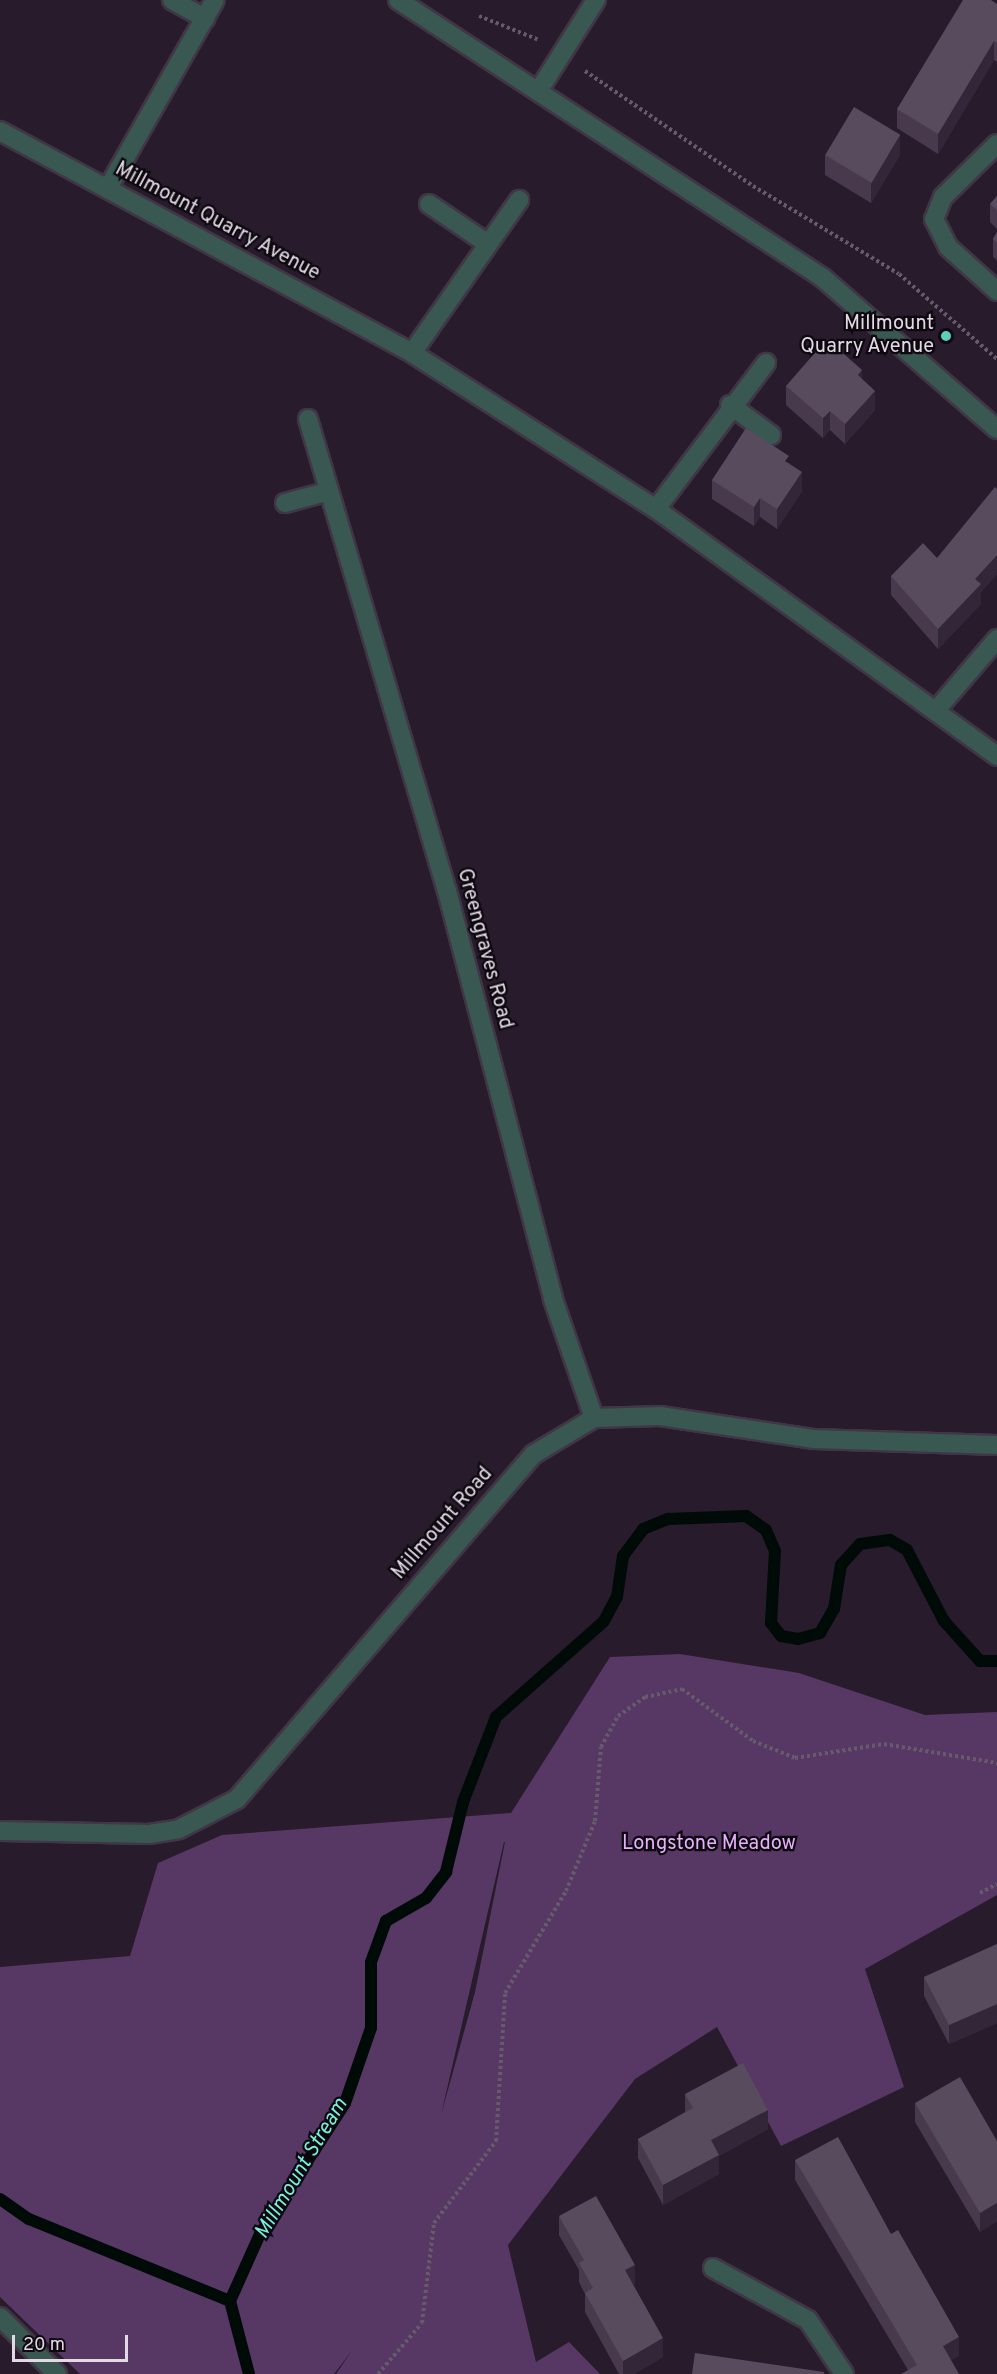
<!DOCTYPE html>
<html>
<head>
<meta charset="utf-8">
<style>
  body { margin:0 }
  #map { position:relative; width:997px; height:2374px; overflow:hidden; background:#271b2c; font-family:Overpass,sans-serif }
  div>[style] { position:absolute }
  .green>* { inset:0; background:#573764 }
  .stream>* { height:12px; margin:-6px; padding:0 6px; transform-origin:6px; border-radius:6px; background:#000b08 }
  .path>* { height:4px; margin-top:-2px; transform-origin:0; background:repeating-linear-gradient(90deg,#665b6b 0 3px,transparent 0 6px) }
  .roads { filter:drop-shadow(2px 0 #413646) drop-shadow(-2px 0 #413646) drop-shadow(0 2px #413646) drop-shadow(0 -2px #413646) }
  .minor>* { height:18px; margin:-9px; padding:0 9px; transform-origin:9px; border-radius:9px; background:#385851 }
  .wall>* { inset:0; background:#483a4c }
  .shaded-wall>* { inset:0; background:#342639 }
  .building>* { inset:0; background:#584b5d; transform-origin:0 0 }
  .dots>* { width:16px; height:16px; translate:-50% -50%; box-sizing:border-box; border:3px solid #0d080f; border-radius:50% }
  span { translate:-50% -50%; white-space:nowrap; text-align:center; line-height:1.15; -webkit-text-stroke:4.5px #0d080f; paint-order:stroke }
  .street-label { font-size:20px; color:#e2d9e5 }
  .poi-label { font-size:20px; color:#e2d9e5 }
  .right { translate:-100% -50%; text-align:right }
  .park-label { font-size:20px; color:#e6b0fb }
  .water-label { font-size:21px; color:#76f2dc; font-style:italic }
  .scale { position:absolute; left:12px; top:2335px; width:116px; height:27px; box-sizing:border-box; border:3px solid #e2d9e5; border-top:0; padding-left:8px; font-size:18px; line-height:21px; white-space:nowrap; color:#e2d9e5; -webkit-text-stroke:4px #0d080f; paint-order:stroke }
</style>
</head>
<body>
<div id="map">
  <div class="green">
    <div style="clip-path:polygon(evenodd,680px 1654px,799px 1673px,925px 1715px,997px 1712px,997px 1895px,865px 1969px,904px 2087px,781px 2146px,717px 2027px,635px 2079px,508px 2245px,536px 2362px,569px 2342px,600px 2374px,336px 2374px,351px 2352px,334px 2374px,80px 2374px,0 2297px,0 1967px,130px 1956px,158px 1863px,222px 1835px,511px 1813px,610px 1657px,680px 1654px,505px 1842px,475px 1992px,441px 2115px,504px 1842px,505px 1842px)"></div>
  </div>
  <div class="stream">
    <div style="left:0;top:2199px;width:35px;rotate:35deg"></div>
    <div style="left:29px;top:2219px;width:217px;rotate:22.2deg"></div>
    <div style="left:230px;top:2301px;width:73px;rotate:-65.9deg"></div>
    <div style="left:260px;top:2234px;width:156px;rotate:-57deg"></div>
    <div style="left:345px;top:2103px;width:79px;rotate:-70.9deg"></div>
    <div style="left:371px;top:2028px;width:66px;rotate:-90deg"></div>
    <div style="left:371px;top:1962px;width:44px;rotate:-69.9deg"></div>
    <div style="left:386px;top:1921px;width:46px;rotate:-29.9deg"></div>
    <div style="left:426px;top:1898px;width:33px;rotate:-52deg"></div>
    <div style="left:446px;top:1872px;width:72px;rotate:-76.3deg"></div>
    <div style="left:463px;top:1802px;width:91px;rotate:-68.8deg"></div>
    <div style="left:496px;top:1717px;width:144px;rotate:-41.6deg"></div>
    <div style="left:604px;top:1621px;width:27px;rotate:-62deg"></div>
    <div style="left:617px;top:1597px;width:41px;rotate:-81.7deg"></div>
    <div style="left:623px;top:1556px;width:34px;rotate:-53deg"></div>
    <div style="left:643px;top:1529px;width:27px;rotate:-22deg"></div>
    <div style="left:668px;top:1519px;width:78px;rotate:-2.2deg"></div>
    <div style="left:746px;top:1516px;width:24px;rotate:35deg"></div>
    <div style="left:766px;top:1530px;width:23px;rotate:67deg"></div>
    <div style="left:775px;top:1551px;width:72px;rotate:93.2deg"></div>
    <div style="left:771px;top:1623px;width:16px;rotate:52deg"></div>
    <div style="left:781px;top:1636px;width:17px;rotate:10deg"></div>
    <div style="left:798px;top:1639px;width:23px;rotate:-15deg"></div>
    <div style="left:820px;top:1633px;width:28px;rotate:-60deg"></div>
    <div style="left:834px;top:1609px;width:45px;rotate:-81deg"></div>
    <div style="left:841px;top:1565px;width:28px;rotate:-48deg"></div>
    <div style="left:860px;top:1544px;width:30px;rotate:-8deg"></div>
    <div style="left:890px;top:1540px;width:20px;rotate:30deg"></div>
    <div style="left:907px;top:1550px;width:80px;rotate:62.5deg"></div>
    <div style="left:944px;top:1621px;width:54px;rotate:48deg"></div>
    <div style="left:980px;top:1661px;width:17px"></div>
    <div style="left:230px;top:2301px;width:75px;rotate:75.4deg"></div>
  </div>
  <div class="path">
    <div style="left:479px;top:16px;width:65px;rotate:21.8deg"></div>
    <div style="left:585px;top:71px;width:204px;rotate:34.4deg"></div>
    <div style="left:753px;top:186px;width:170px;rotate:31.1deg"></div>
    <div style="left:899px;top:274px;width:130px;rotate:40.9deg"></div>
    <div style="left:980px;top:1893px;width:19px;rotate:-28deg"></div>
    <div style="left:378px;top:2374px;width:67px;rotate:-49.2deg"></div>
    <div style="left:422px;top:2323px;width:101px;rotate:-83.2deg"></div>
    <div style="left:434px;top:2223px;width:103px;rotate:-52.9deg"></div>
    <div style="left:496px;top:2141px;width:148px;rotate:-86.5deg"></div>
    <div style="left:505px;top:1993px;width:119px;rotate:-59.1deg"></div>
    <div style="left:566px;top:1891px;width:76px;rotate:-67.5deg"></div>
    <div style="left:595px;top:1821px;width:74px;rotate:-85.4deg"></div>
    <div style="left:601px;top:1747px;width:35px;rotate:-61deg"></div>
    <div style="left:618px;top:1716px;width:33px;rotate:-35deg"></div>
    <div style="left:645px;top:1697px;width:38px;rotate:-12deg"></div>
    <div style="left:682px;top:1689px;width:88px;rotate:36.2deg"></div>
    <div style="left:753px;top:1741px;width:45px;rotate:22deg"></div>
    <div style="left:795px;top:1758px;width:90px;rotate:-8.9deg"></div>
    <div style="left:884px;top:1744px;width:115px;rotate:9.5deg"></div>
  </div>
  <div class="roads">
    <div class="minor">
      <div style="left:172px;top:0;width:38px;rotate:29deg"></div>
      <div style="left:398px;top:0;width:508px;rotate:33.19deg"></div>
      <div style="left:823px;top:278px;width:230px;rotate:41deg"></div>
      <div style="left:539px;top:90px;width:107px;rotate:-57.7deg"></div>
      <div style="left:0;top:131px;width:468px;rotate:28.3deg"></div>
      <div style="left:412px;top:353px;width:290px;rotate:32.6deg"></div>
      <div style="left:656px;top:509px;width:421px;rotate:35.9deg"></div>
      <div style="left:997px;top:144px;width:76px;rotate:135.5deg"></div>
      <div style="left:943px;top:197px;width:24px;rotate:112deg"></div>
      <div style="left:934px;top:219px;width:31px;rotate:63deg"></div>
      <div style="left:948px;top:247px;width:66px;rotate:41.9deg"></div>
      <div style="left:108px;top:188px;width:216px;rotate:-60.4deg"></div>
      <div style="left:429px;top:204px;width:71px;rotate:34.1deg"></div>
      <div style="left:412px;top:353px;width:187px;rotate:-55deg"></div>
      <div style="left:730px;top:405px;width:51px;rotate:36.2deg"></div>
      <div style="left:308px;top:419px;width:492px;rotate:73.6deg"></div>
      <div style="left:447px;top:891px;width:422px;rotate:75.4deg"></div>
      <div style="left:553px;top:1299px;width:126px;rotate:71deg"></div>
      <div style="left:285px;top:503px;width:42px;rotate:-15deg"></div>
      <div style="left:656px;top:509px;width:183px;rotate:-53deg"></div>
      <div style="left:938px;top:708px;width:91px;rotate:-49.5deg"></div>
      <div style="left:0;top:1831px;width:149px;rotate:1.2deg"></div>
      <div style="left:149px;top:1834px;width:30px;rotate:-9deg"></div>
      <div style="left:179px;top:1829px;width:65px;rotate:-27.3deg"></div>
      <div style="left:237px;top:1799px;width:455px;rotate:-49.3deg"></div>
      <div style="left:534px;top:1454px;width:70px;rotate:-31deg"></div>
      <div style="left:594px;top:1418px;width:66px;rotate:-1.7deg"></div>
      <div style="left:660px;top:1416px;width:156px;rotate:8.5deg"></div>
      <div style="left:814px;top:1439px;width:183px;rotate:1.9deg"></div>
      <div style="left:713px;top:2268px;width:108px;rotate:28.7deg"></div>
      <div style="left:808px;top:2320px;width:65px;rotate:56.3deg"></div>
      <div style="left:0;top:2317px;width:81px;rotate:45deg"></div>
    </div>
  </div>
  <div class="wall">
    <div style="clip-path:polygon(997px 4px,997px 62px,994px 60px,938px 154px,897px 128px,897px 109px)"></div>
    <div style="clip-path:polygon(825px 155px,900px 155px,871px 203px,825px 175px)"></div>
    <div style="clip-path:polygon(997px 196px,997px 229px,990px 222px,990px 204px)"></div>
    <div style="clip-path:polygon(997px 232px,997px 260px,993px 257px,993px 239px)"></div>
    <div style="clip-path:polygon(862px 379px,875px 410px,845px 444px,830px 430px,823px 438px,786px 405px,786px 386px)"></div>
    <div style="clip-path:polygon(789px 463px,802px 491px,777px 529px,760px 517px,754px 526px,712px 499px,712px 480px)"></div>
    <div style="clip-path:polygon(997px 489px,997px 574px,981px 592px,981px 604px,938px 649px,891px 595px,891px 576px,937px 558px)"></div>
    <div style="clip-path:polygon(997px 1944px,997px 2023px,949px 2044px,924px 1996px,924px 1977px)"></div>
    <div style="clip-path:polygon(685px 2094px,768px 2129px,719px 2156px,719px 2174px,663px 2205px,638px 2158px,638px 2139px,685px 2112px)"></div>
    <div style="clip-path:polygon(915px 2103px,997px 2141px,980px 2232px,915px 2122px)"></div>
    <div style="clip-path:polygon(795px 2160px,891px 2234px,959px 2356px,908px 2370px,795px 2180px)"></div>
    <div style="clip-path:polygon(559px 2216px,635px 2284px,633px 2285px,663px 2357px,634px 2374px,619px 2374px,585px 2312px,585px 2294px,579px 2282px,579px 2270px,559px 2235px)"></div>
  </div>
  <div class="shaded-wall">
    <div style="clip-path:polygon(994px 41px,994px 60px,938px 154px,938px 134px)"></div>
    <div style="clip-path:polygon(900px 135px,900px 155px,871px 203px,871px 184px)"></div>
    <div style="clip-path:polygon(862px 370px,862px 390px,858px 375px)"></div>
    <div style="clip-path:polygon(875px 391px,875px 410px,845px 444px,845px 424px)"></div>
    <div style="clip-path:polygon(830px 411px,830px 430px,823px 438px,823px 418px)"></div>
    <div style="clip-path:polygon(802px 472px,802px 491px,777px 529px,777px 509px)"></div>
    <div style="clip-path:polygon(760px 498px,760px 517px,754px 526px,754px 507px)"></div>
    <div style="clip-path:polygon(997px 555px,997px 574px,981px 592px,981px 604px,938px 649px,938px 629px,975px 579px)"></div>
    <div style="clip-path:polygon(997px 2004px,997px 2023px,949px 2044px,949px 2025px)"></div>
    <div style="clip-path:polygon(768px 2110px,768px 2129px,719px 2156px,719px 2174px,663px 2205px,663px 2185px,711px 2140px)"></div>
    <div style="clip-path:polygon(997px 2203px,997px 2222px,980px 2232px,980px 2213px)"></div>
    <div style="clip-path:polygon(635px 2265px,635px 2284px,625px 2290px,625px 2270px)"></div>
    <div style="clip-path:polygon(959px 2337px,959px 2356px,943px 2365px,943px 2346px)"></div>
    <div style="clip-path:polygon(663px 2338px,663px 2357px,634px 2374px,623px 2374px,623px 2361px)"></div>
  </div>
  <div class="building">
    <div style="clip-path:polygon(963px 0,991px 0,997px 4px,997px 43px,994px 41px,938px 134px,897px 109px)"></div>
    <div style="left:854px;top:107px;width:54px;height:56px;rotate:31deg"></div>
    <div style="clip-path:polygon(997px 196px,997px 210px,990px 204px)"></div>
    <div style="clip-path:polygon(997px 232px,997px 242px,993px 239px)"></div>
    <div style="clip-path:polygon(827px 339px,862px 370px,858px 375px,875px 391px,845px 424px,830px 411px,823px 418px,786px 386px)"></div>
    <div style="clip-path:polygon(746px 428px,789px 456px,785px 461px,802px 472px,777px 509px,760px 498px,754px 507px,712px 480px)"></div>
    <div style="clip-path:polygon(995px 487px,997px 489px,997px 555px,975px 579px,981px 584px,938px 629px,891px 576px,923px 543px,937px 558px)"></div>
    <div style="clip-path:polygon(997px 1944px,997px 2004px,949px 2025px,924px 1977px)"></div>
    <div style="clip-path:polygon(743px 2063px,768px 2110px,711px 2140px,719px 2155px,663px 2185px,638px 2139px,693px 2108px,685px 2094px)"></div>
    <div style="clip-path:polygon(960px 2077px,997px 2141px,997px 2203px,980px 2213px,915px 2103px)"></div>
    <div style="clip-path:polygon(838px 2137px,891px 2234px,898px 2230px,959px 2337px,943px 2346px,959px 2374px,901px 2374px,917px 2365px,795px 2160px)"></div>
    <div style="clip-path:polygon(596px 2196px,635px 2265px,625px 2270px,663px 2338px,623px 2361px,585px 2293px,593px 2288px,579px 2263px,584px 2260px,559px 2216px)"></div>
    <div style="clip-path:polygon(695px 2353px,824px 2372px,824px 2374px,692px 2374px)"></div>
  </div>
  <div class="dots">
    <div style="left:946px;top:336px;background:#5cceba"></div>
  </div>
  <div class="street-label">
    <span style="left:217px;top:222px;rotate:28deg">Millmount Quarry Avenue</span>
    <span style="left:484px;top:949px;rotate:75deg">Greengraves Road</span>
    <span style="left:443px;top:1524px;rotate:-49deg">Millmount Road</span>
  </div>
  <div class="poi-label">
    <span class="right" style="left:934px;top:336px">Millmount<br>Quarry Avenue</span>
  </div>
  <div class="park-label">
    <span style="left:709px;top:1844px">Longstone Meadow</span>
  </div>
  <div class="water-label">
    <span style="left:302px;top:2169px;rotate:-59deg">Millmount Stream</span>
  </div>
  <div class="scale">20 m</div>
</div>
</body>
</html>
